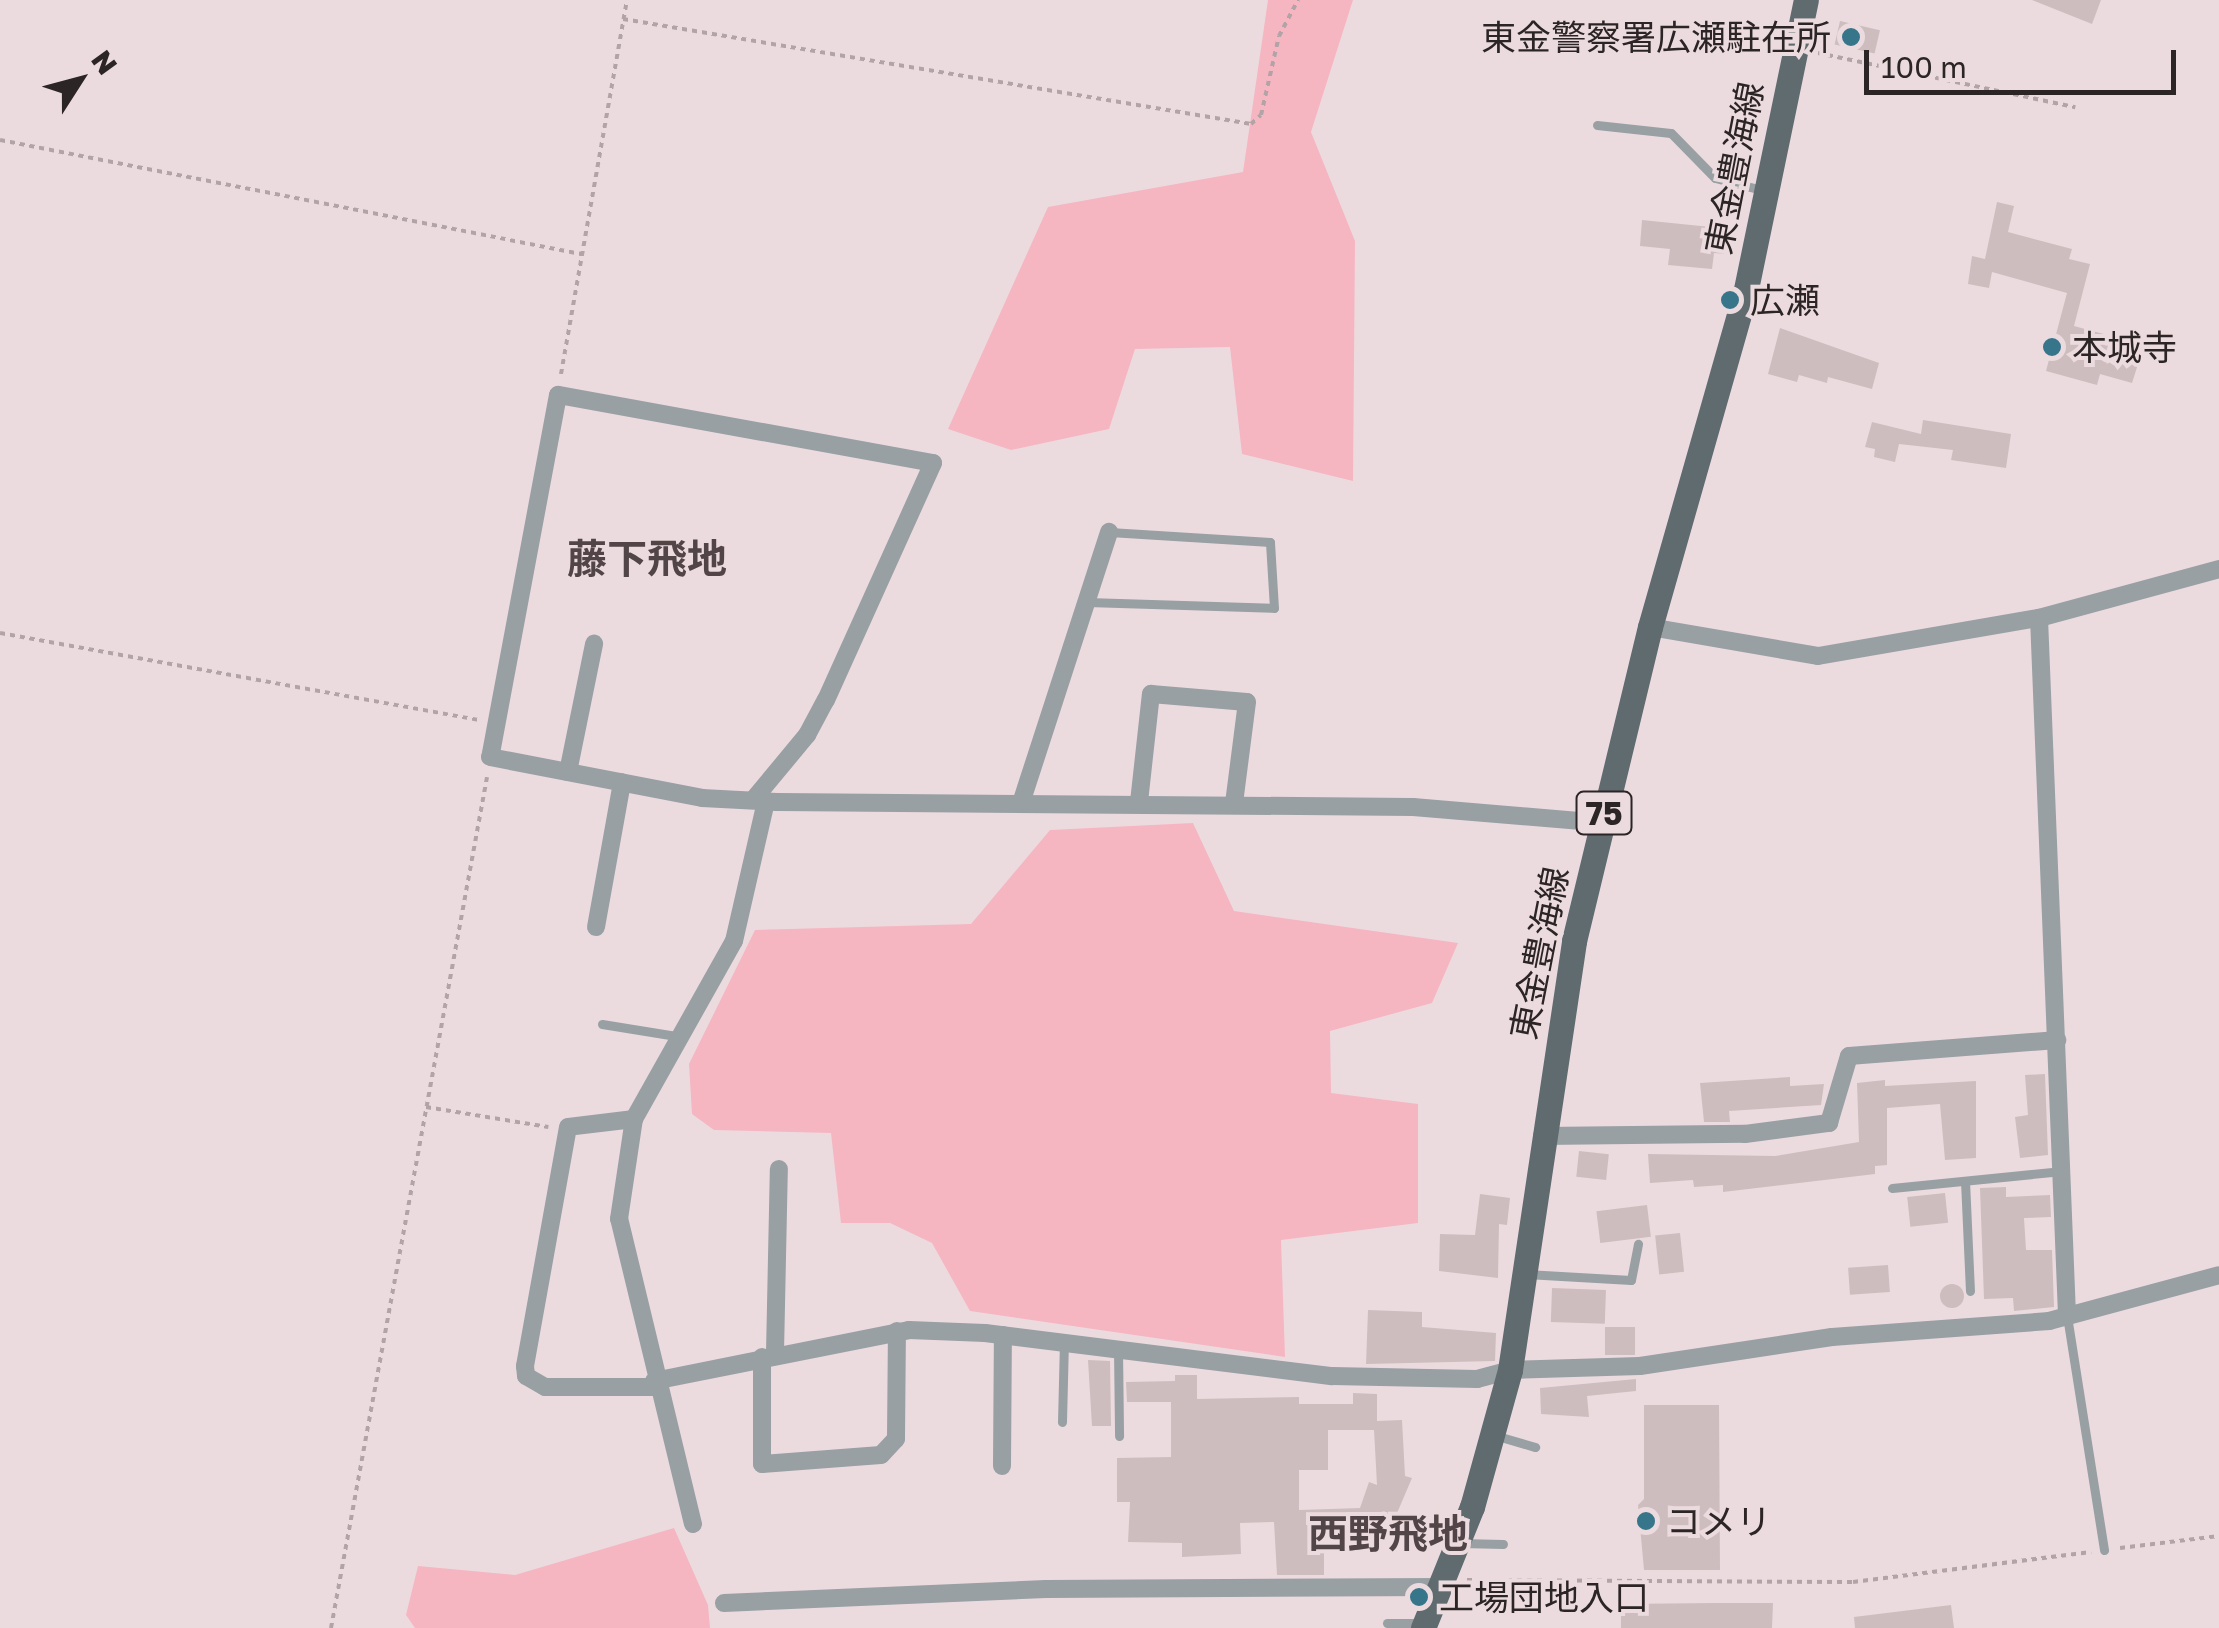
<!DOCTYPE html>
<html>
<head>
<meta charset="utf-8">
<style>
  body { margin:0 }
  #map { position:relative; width:2219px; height:1628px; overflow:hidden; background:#ecdbde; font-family:"Golos Text","Noto Sans JP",sans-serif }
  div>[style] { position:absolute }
  .green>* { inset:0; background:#f5b6c1 }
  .building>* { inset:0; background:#cebdbf; transform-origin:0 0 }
  .round { border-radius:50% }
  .path>* { height:4px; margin-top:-2px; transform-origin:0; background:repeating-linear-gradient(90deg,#b1a3a6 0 5px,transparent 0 10px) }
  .service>* { height:9px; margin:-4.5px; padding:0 4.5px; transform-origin:4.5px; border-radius:4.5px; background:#99a0a3 }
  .minor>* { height:18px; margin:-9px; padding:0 9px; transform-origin:9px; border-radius:9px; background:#99a0a3 }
  .primary>* { height:25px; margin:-12.5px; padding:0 12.5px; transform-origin:12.5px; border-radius:12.5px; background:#5f6b6f }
  .dots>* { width:28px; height:28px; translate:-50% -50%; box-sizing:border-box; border:5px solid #ecdbde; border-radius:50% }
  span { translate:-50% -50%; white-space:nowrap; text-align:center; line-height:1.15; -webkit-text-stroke:8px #ecdbde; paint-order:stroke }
  .shield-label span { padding:2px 8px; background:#ecdbde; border:2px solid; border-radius:8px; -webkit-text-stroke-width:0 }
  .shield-label { font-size:32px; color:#2c2526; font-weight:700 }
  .poi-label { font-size:35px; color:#2c2526 }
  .right { translate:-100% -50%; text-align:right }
  .left { translate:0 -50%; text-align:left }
  .street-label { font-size:35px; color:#2c2526 }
  .quarter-label { font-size:40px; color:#524547; font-weight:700 }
  .north { position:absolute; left:30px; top:30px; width:100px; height:100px; -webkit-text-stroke:8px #ecdbde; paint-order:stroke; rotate:54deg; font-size:28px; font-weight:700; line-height:40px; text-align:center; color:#2c2526 }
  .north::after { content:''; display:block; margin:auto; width:35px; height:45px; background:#2c2526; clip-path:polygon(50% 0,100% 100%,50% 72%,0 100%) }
  .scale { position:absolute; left:1864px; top:50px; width:312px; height:45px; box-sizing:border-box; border:5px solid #2c2526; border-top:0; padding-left:12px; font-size:30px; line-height:35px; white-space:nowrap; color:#2c2526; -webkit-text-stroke:8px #ecdbde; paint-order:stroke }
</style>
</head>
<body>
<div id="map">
  <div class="green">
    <div style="clip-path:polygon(1268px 0,1353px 0,1311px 132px,1355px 241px,1353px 481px,1242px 454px,1230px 347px,1135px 349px,1109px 429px,1011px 450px,948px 429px,1048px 207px,1243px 172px)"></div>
    <div style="clip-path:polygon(1193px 823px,1234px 911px,1458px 943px,1432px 1003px,1330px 1031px,1331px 1093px,1418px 1104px,1418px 1223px,1281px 1240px,1285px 1357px,970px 1311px,932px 1243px,890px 1223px,841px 1223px,831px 1133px,714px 1130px,692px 1114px,689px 1064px,755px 930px,971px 924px,1050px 830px)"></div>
    <div style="clip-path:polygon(674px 1528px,708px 1605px,710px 1628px,415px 1628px,406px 1615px,418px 1566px,515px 1575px)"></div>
  </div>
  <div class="building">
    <div style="clip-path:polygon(2032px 0,2101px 0,2092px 24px)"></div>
    <div style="left:1840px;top:21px;width:41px;height:24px;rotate:13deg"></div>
    <div style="clip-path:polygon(1997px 202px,2014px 206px,2008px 232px,2072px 249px,2069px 259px,2090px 264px,2074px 326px,2111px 336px,2106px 352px,2139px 361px,2132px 383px,2100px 374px,2097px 385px,2046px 371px,2050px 356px,2042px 353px,2047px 336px,2055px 338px,2067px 293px,1992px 272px,1989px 288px,1968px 284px,1972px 256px,1985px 259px)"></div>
    <div style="clip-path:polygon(1642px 220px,1730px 229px,1727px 254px,1714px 253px,1712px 269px,1668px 265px,1670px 249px,1640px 246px)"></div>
    <div style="clip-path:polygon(1780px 328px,1879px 363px,1872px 389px,1828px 377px,1827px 383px,1799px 375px,1797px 382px,1768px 374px)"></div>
    <div style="clip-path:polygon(1923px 420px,2011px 434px,2006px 468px,1951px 460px,1953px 450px,1899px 444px,1895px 462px,1874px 457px,1875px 449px,1865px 447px,1872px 422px,1921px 434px)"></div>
    <div style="clip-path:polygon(2045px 1074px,2048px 1155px,2020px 1158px,2015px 1117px,2028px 1115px,2025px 1075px)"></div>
    <div style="clip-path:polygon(1790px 1077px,1790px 1086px,1824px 1084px,1821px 1105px,1729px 1111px,1730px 1122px,1704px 1122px,1700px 1083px)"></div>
    <div style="clip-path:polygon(1885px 1080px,1885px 1086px,1976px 1081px,1976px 1158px,1945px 1160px,1940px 1104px,1887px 1108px,1887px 1165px,1875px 1166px,1875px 1174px,1723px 1192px,1723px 1185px,1694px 1187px,1693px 1180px,1650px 1183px,1648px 1154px,1775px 1156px,1859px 1142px,1857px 1083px)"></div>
    <div style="left:1579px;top:1151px;width:30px;height:26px;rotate:6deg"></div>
    <div style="clip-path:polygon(2006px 1187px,2006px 1197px,2050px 1195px,2051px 1217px,2024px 1218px,2026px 1250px,2052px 1250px,2054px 1307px,2014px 1311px,2013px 1298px,1984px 1299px,1980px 1188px)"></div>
    <div style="left:1945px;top:1193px;width:30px;height:38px;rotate:84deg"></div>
    <div style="clip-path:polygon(1480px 1194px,1510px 1198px,1507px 1225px,1499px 1224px,1498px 1278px,1439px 1271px,1440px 1234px,1475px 1235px)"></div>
    <div style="left:1647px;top:1205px;width:32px;height:51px;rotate:83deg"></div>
    <div style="left:1680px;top:1233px;width:39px;height:25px;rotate:84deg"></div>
    <div style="left:1888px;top:1265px;width:27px;height:40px;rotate:86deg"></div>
    <div class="round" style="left:1940px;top:1284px;width:24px;height:24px"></div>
    <div style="left:1552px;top:1288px;width:54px;height:34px;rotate:2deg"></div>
    <div style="clip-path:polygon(1368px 1310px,1422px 1312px,1422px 1327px,1496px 1333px,1495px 1361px,1366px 1364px)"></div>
    <div style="left:1605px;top:1327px;width:30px;height:28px"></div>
    <div style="clip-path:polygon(1088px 1360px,1110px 1361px,1111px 1426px,1092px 1426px)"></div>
    <div style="clip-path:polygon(evenodd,1175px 1375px,1197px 1375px,1197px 1399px,1299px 1397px,1299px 1404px,1353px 1404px,1353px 1393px,1377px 1394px,1377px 1421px,1402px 1420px,1405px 1476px,1412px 1478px,1386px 1539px,1348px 1525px,1348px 1540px,1324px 1540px,1324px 1575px,1277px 1575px,1274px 1522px,1240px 1523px,1241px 1554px,1182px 1557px,1182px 1543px,1128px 1542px,1130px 1502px,1117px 1502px,1117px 1458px,1171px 1457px,1171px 1402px,1127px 1402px,1126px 1382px,1175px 1381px,1175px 1375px,1328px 1430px,1374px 1430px,1377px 1485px,1369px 1482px,1360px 1508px,1299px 1510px,1299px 1470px,1328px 1470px,1328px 1430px)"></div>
    <div style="clip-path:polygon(1636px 1379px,1636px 1391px,1587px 1396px,1589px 1417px,1541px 1414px,1540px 1388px)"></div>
    <div style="clip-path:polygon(1644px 1405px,1719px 1405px,1720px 1570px,1644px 1570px,1638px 1505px,1644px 1499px)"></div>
    <div style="clip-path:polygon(1713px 1603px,1773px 1603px,1772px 1628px,1621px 1628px,1621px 1604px)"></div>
    <div style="clip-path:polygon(1951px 1605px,1954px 1628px,1855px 1628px,1854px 1617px)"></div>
  </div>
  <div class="path">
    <div style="left:623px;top:19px;width:637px;rotate:9.49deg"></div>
    <div style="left:1251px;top:124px;width:13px;rotate:-42deg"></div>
    <div style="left:1261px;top:115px;width:81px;rotate:-77.2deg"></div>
    <div style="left:1279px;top:36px;width:41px;rotate:-62.2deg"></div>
    <div style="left:1818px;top:53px;width:263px;rotate:11.9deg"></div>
    <div style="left:0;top:140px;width:592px;rotate:11.1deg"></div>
    <div style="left:561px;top:374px;width:380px;rotate:-80deg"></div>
    <div style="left:0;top:633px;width:486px;rotate:10.3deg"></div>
    <div style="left:426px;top:1107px;width:124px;rotate:9.3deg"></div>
    <div style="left:2120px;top:1548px;width:100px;rotate:-6.9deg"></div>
    <div style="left:1467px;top:1580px;width:386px;rotate:0.3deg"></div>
    <div style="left:1853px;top:1582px;width:240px;rotate:-7.2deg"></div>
    <div style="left:331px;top:1628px;width:865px;rotate:-79.61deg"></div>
  </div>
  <div class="service">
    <div style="left:1597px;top:125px;width:74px;rotate:6.2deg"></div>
    <div style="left:1671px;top:133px;width:63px;rotate:45.6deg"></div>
    <div style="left:1715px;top:178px;width:49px;rotate:14.3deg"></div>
    <div style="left:1087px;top:602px;width:187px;rotate:1.8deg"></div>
    <div style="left:1274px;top:608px;width:66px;rotate:-93.5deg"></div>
    <div style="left:1270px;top:542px;width:161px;rotate:-176.4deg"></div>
    <div style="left:602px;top:1024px;width:75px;rotate:9.2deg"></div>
    <div style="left:1965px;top:1181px;width:110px;rotate:87.4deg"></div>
    <div style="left:1892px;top:1188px;width:171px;rotate:-5.7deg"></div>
    <div style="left:1526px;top:1274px;width:105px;rotate:3.3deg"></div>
    <div style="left:1631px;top:1280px;width:37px;rotate:-79deg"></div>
    <div style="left:2067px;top:1316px;width:237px;rotate:81deg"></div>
    <div style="left:1118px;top:1349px;width:87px;rotate:89.3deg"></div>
    <div style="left:1062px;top:1422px;width:80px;rotate:-88.6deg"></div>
    <div style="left:1494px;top:1435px;width:43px;rotate:16.3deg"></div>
    <div style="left:1460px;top:1543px;width:43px;rotate:1.3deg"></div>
    <div style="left:1387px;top:1623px;width:35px"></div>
  </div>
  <div class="minor">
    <div style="left:2039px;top:618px;width:699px;rotate:87.7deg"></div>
    <div style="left:1650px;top:627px;width:170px;rotate:9.8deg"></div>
    <div style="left:1818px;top:656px;width:224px;rotate:-9.8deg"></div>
    <div style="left:2039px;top:618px;width:187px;rotate:-15.2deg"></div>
    <div style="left:568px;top:772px;width:131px;rotate:-78.5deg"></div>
    <div style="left:753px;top:800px;width:85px;rotate:-50.3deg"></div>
    <div style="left:807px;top:735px;width:40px;rotate:-62deg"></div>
    <div style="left:826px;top:700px;width:260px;rotate:-65.7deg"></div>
    <div style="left:933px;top:463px;width:381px;rotate:-169.7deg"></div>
    <div style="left:558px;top:395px;width:368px;rotate:100.6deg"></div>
    <div style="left:490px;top:757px;width:216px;rotate:10.9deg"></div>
    <div style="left:702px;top:798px;width:75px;rotate:3.1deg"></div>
    <div style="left:777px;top:802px;width:636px;rotate:0.45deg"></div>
    <div style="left:1413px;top:807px;width:190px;rotate:4.8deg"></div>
    <div style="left:1022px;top:800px;width:282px;rotate:-72deg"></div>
    <div style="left:1139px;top:802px;width:109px;rotate:-83.7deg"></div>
    <div style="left:1151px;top:694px;width:96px;rotate:4.8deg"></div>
    <div style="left:1247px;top:702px;width:103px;rotate:97.3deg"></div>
    <div style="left:596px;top:927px;width:147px;rotate:-79.8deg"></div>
    <div style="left:634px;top:1119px;width:66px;rotate:173.1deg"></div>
    <div style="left:568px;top:1127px;width:243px;rotate:100.2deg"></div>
    <div style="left:525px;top:1366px;width:10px;rotate:84deg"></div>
    <div style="left:526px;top:1376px;width:22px;rotate:30deg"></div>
    <div style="left:545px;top:1387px;width:110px"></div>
    <div style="left:1542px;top:1136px;width:203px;rotate:-0.6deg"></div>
    <div style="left:1745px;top:1134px;width:85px;rotate:-7.5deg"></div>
    <div style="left:1829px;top:1123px;width:70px;rotate:-73.4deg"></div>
    <div style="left:1849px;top:1056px;width:209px;rotate:-4.4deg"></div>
    <div style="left:775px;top:1353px;width:184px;rotate:-88.8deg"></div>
    <div style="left:762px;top:1357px;width:107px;rotate:90deg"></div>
    <div style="left:762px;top:1464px;width:119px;rotate:-4.3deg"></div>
    <div style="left:881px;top:1455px;width:22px;rotate:-47deg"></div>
    <div style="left:896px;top:1439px;width:108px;rotate:-89.5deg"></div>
    <div style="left:654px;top:1381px;width:260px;rotate:-11.3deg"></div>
    <div style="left:909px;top:1330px;width:76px;rotate:2.3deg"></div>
    <div style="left:985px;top:1333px;width:350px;rotate:7.1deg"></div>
    <div style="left:1332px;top:1376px;width:145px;rotate:1.2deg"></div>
    <div style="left:1477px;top:1379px;width:34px;rotate:-15deg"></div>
    <div style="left:1510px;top:1370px;width:130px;rotate:-1.8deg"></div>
    <div style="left:1640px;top:1366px;width:194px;rotate:-8.6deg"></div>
    <div style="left:1832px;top:1337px;width:218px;rotate:-4.2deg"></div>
    <div style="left:2049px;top:1321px;width:176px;rotate:-15.1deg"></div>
    <div style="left:1002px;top:1466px;width:131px;rotate:-89.6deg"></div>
    <div style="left:693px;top:1524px;width:314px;rotate:-103.6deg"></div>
    <div style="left:619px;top:1219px;width:101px;rotate:-81.5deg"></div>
    <div style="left:634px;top:1119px;width:204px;rotate:-60.7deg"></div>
    <div style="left:734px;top:941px;width:144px;rotate:-77.1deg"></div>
    <div style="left:724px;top:1603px;width:322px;rotate:-2.5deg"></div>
    <div style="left:1046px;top:1589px;width:394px;rotate:-0.3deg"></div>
  </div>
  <div class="primary">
    <div style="left:1423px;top:1628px;width:131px;rotate:-68deg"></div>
    <div style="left:1472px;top:1507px;width:142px;rotate:-74.5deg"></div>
    <div style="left:1510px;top:1370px;width:434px;rotate:-81.5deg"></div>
    <div style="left:1574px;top:941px;width:323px;rotate:-76.4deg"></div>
    <div style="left:1650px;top:627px;width:351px;rotate:-74.1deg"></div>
    <div style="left:1746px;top:289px;width:295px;rotate:-78.3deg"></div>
  </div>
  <div class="dots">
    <div style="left:1851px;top:37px;background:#37758b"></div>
    <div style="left:1730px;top:300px;background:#37758b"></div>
    <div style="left:2052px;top:347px;background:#37758b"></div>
    <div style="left:1646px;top:1521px;background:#37758b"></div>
    <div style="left:1419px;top:1597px;background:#37758b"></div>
  </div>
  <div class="shield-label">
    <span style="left:1604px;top:813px">75</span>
  </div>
  <div class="poi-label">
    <span class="right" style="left:1831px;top:37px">東金警察署広瀬駐在所</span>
    <span class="left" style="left:1750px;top:300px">広瀬</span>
    <span class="left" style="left:2072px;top:347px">本城寺</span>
    <span class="left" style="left:1666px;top:1521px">コメリ</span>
    <span class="left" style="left:1439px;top:1597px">工場団地入口</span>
  </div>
  <div class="street-label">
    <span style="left:1734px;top:168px;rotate:-79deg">東金豊海線</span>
    <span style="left:1539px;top:953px;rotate:-79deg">東金豊海線</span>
  </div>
  <div class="quarter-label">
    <span style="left:647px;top:558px">藤下飛地</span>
    <span style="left:1388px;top:1533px">西野飛地</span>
  </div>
  <div class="north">N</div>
  <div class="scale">100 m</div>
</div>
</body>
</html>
